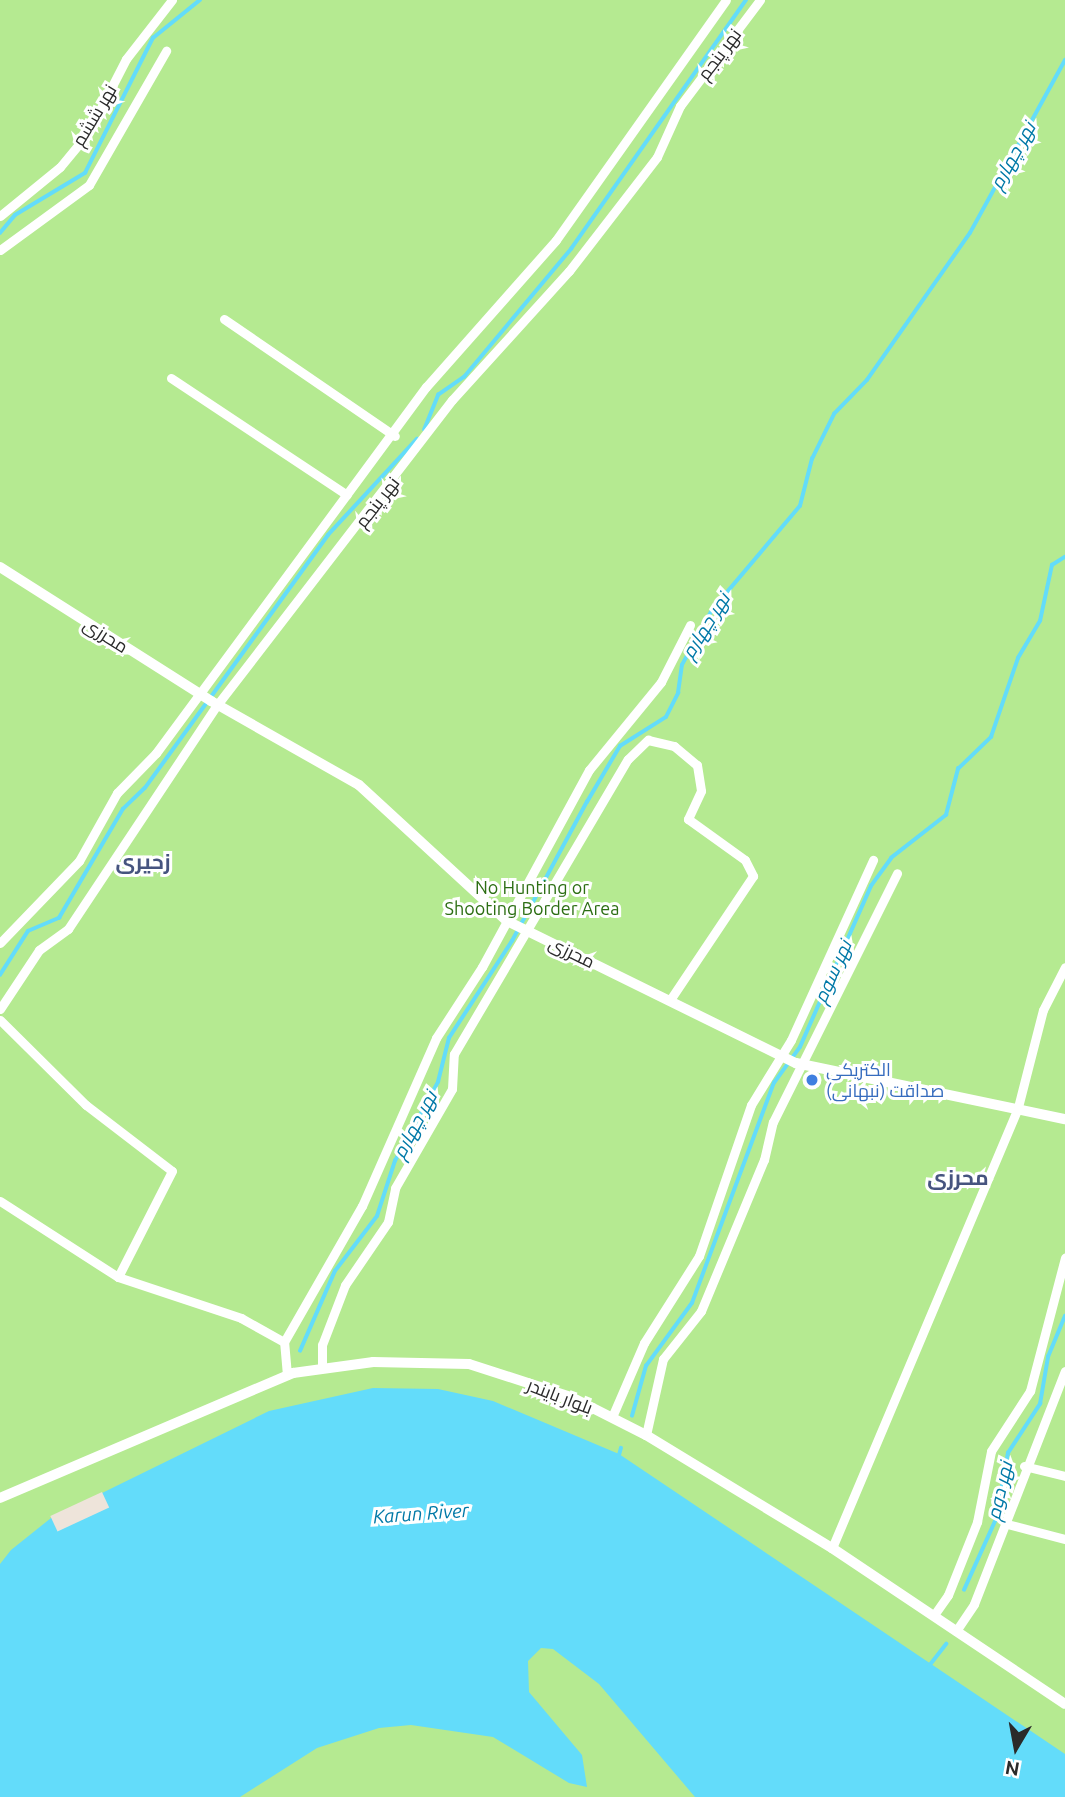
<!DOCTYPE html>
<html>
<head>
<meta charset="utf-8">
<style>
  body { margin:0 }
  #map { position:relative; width:1065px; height:1797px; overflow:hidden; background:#eee4da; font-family:Ubuntu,Cairo,sans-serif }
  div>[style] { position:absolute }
  .green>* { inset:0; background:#b5ea91; transform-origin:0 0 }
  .water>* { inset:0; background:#63dcfa }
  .pier>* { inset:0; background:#eee4da; transform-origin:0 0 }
  .stream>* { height:3.5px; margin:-1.75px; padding:0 1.75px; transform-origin:1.75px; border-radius:1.75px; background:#63dcfa }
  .minor>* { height:9px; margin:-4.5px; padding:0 4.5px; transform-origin:4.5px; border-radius:4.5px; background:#fff }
  .tertiary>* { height:10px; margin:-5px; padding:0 5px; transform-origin:5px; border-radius:5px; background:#fff }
  .dots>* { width:19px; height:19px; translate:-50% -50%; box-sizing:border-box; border:4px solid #fff; border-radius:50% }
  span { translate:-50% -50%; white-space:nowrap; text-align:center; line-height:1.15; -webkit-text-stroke:6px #fff; paint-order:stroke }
  .street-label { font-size:18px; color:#2a2a2a }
  .park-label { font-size:18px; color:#2c6e13 }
  .shop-label { font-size:18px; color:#366cbe }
  .left { translate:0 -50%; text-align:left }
  .water-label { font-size:19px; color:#0079a7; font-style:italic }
  .quarter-label { font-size:21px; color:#46547f; font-weight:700 }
  .north { position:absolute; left:981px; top:1713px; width:70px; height:70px; -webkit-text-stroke:5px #fff; paint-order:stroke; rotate:190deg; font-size:19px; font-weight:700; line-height:28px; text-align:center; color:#2a2a2a }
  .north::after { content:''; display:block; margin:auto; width:24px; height:32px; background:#2a2a2a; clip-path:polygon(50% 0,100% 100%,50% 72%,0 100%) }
</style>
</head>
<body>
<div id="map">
  <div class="green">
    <div style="left:0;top:0;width:1065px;height:1797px"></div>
  </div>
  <div class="water">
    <div style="clip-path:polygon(373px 1388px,438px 1389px,493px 1401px,619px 1454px,1065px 1754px,1065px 1797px,695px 1797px,599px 1684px,553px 1649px,541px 1648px,528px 1661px,529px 1692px,582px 1755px,587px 1787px,569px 1783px,493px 1737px,411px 1725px,379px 1728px,317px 1748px,240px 1797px,0 1797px,0 1564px,11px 1550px,51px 1518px,269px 1411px)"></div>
  </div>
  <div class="pier">
    <div style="left:102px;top:1492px;width:17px;height:57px;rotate:65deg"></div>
  </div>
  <div class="stream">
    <div style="left:0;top:233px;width:23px;rotate:-50deg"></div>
    <div style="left:15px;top:215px;width:82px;rotate:-31deg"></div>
    <div style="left:85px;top:173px;width:151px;rotate:-63.3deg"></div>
    <div style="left:153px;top:38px;width:60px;rotate:-39deg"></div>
    <div style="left:424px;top:430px;width:38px;rotate:-68deg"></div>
    <div style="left:438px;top:395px;width:32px;rotate:-35deg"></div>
    <div style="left:464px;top:377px;width:167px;rotate:-50.1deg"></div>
    <div style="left:571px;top:249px;width:304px;rotate:-54.9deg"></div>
    <div style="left:0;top:975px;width:52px;rotate:-57.5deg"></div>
    <div style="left:28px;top:931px;width:34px;rotate:-23deg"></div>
    <div style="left:59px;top:918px;width:126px;rotate:-59.6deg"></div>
    <div style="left:123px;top:809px;width:30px;rotate:-44deg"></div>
    <div style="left:145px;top:788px;width:312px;rotate:-54.1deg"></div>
    <div style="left:328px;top:535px;width:131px;rotate:-47.2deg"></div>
    <div style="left:300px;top:1351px;width:87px;rotate:-66.4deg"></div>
    <div style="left:335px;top:1271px;width:69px;rotate:-52.6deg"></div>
    <div style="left:377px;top:1216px;width:58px;rotate:-71.9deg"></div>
    <div style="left:395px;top:1161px;width:90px;rotate:-61.4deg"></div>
    <div style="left:438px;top:1082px;width:45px;rotate:-76deg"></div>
    <div style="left:449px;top:1038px;width:116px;rotate:-57deg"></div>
    <div style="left:512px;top:941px;width:158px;rotate:-61.7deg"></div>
    <div style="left:587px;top:802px;width:65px;rotate:-59.5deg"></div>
    <div style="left:620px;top:746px;width:54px;rotate:-32.2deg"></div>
    <div style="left:666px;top:717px;width:27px;rotate:-63deg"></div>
    <div style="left:678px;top:693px;width:28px;rotate:-82deg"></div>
    <div style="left:682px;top:665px;width:63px;rotate:-61.4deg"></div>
    <div style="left:712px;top:610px;width:136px;rotate:-49.8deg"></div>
    <div style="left:800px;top:506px;width:49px;rotate:-75.7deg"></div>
    <div style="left:812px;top:459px;width:50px;rotate:-63.9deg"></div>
    <div style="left:834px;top:414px;width:47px;rotate:-45.9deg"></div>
    <div style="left:867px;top:380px;width:179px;rotate:-55deg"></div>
    <div style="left:970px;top:233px;width:197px;rotate:-61.2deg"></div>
    <div style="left:632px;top:1416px;width:52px;rotate:-74.4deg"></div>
    <div style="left:646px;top:1366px;width:78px;rotate:-53.9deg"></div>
    <div style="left:692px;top:1303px;width:235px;rotate:-69.6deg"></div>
    <div style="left:774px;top:1083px;width:44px;rotate:-54.2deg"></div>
    <div style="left:800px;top:1047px;width:176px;rotate:-66.2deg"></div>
    <div style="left:871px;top:886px;width:34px;rotate:-54deg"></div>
    <div style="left:891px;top:858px;width:70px;rotate:-38deg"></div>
    <div style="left:946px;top:815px;width:48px;rotate:-75.4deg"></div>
    <div style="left:958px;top:769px;width:46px;rotate:-44.1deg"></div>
    <div style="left:991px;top:737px;width:83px;rotate:-71.1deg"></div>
    <div style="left:1018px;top:658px;width:43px;rotate:-59.3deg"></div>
    <div style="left:1040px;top:621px;width:57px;rotate:-77.9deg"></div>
    <div style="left:1052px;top:565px;width:15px;rotate:-32deg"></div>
    <div style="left:618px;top:1459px;width:11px;rotate:-75deg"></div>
    <div style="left:964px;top:1590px;width:78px;rotate:-65.7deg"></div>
    <div style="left:996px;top:1519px;width:67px;rotate:-79.7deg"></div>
    <div style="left:1008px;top:1453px;width:59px;rotate:-56.9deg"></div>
    <div style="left:1040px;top:1404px;width:48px;rotate:-80.3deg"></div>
    <div style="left:1048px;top:1357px;width:44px;rotate:-67.5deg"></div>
    <div style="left:929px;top:1666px;width:28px;rotate:-52deg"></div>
  </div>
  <div class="minor">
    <div style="left:0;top:216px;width:77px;rotate:-39.2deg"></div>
    <div style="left:60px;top:167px;width:44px;rotate:-50.5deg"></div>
    <div style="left:88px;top:133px;width:83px;rotate:-62.8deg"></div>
    <div style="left:126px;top:59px;width:75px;rotate:-52.1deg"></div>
    <div style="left:0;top:250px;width:110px;rotate:-36.1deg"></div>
    <div style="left:89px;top:185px;width:155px;rotate:-60.1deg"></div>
    <div style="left:224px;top:319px;width:207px;rotate:34.4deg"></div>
    <div style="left:171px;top:378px;width:211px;rotate:33.6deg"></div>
    <div style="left:0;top:943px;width:114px;rotate:-46.1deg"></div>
    <div style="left:79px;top:861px;width:78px;rotate:-60.8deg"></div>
    <div style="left:117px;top:793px;width:56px;rotate:-45.7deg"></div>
    <div style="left:156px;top:753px;width:455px;rotate:-53.6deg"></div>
    <div style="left:426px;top:387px;width:196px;rotate:-48.5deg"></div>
    <div style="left:556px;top:240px;width:294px;rotate:-54.7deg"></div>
    <div style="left:0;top:1009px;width:71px;rotate:-56.5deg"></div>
    <div style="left:39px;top:950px;width:36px;rotate:-36deg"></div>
    <div style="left:68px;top:929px;width:269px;rotate:-56.4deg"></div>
    <div style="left:217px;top:705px;width:385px;rotate:-52.4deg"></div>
    <div style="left:452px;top:400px;width:174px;rotate:-47.8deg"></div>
    <div style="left:569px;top:271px;width:144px;rotate:-52.3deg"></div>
    <div style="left:657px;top:157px;width:56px;rotate:-65.7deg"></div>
    <div style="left:680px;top:106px;width:133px;rotate:-53deg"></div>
    <div style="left:0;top:1020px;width:121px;rotate:44.7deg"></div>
    <div style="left:86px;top:1105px;width:108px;rotate:37.5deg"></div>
    <div style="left:172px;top:1171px;width:119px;rotate:117deg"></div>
    <div style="left:118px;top:1277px;width:130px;rotate:18.4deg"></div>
    <div style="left:241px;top:1318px;width:49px;rotate:29.2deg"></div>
    <div style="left:0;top:1201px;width:140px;rotate:32.8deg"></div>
    <div style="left:322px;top:1368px;width:23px;rotate:-90deg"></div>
    <div style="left:322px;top:1345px;width:64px;rotate:-69deg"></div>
    <div style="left:345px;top:1285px;width:76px;rotate:-55.7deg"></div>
    <div style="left:388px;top:1222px;width:35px;rotate:-78deg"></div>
    <div style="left:395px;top:1188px;width:114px;rotate:-60.1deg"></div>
    <div style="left:452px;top:1089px;width:35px;rotate:-87deg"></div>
    <div style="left:454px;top:1054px;width:342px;rotate:-59.5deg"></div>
    <div style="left:628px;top:759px;width:28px;rotate:-44deg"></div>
    <div style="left:648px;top:740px;width:27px;rotate:13deg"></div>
    <div style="left:674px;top:746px;width:30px;rotate:40deg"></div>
    <div style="left:697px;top:765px;width:26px;rotate:81deg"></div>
    <div style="left:701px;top:791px;width:31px;rotate:115deg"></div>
    <div style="left:688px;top:819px;width:70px;rotate:35.7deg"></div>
    <div style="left:745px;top:860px;width:18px;rotate:63deg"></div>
    <div style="left:753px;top:876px;width:149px;rotate:123.8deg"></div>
    <div style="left:287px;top:1375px;width:33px;rotate:-95deg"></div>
    <div style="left:284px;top:1342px;width:157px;rotate:-60.2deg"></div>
    <div style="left:362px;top:1206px;width:184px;rotate:-66.2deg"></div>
    <div style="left:436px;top:1038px;width:85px;rotate:-57.1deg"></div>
    <div style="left:482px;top:967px;width:224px;rotate:-61.5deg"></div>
    <div style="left:589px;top:770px;width:114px;rotate:-50.7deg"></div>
    <div style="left:661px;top:682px;width:64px;rotate:-63deg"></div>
    <div style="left:612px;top:1417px;width:81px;rotate:-66.6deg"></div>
    <div style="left:644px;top:1343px;width:103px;rotate:-57.7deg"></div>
    <div style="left:699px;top:1256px;width:160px;rotate:-71deg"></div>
    <div style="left:751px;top:1105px;width:76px;rotate:-58.4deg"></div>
    <div style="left:791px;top:1040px;width:198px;rotate:-65.5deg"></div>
    <div style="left:646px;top:1435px;width:78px;rotate:-77.4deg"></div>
    <div style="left:663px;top:1359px;width:61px;rotate:-51.6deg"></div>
    <div style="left:701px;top:1311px;width:164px;rotate:-67.4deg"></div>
    <div style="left:764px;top:1160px;width:39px;rotate:-77deg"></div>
    <div style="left:773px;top:1122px;width:278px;rotate:-63.5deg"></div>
    <div style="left:1024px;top:1466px;width:42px;rotate:13.7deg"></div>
    <div style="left:1007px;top:1524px;width:60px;rotate:14.5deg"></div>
    <div style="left:832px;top:1548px;width:475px;rotate:-67.1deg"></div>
    <div style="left:1017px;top:1111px;width:104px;rotate:-75.6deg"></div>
    <div style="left:1043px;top:1010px;width:48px;rotate:-62.9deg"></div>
    <div style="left:934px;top:1615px;width:24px;rotate:-55deg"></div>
    <div style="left:948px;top:1595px;width:79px;rotate:-68.3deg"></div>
    <div style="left:977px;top:1522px;width:72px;rotate:-78.8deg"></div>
    <div style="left:991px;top:1451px;width:72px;rotate:-57deg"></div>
    <div style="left:1030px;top:1391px;width:138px;rotate:-75.3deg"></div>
    <div style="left:956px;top:1631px;width:32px;rotate:-56deg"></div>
    <div style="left:974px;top:1604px;width:250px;rotate:-68.7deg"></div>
  </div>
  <div class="tertiary">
    <div style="left:0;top:567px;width:250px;rotate:32.4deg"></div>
    <div style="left:211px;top:701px;width:170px;rotate:29.6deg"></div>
    <div style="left:359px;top:785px;width:201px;rotate:42.6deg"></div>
    <div style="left:507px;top:921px;width:322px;rotate:26.2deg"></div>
    <div style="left:796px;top:1063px;width:275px;rotate:11.8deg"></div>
    <div style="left:0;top:1498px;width:319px;rotate:-23.1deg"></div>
    <div style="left:293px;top:1373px;width:81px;rotate:-7.8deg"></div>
    <div style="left:373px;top:1362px;width:96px;rotate:1.2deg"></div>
    <div style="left:469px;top:1364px;width:107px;rotate:17.9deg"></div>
    <div style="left:571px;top:1397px;width:84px;rotate:26.9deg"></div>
    <div style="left:646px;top:1435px;width:218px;rotate:31.3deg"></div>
    <div style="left:832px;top:1548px;width:280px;rotate:33.8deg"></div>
  </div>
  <div class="dots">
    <div style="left:812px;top:1080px;background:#3f7fe0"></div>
  </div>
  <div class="street-label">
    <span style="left:719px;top:54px;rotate:-53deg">نهر پنجم</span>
    <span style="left:94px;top:115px;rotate:-59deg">نهر ششم</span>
    <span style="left:377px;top:502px;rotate:-52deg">نهر پنجم</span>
    <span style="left:106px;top:635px;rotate:32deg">محرزی</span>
    <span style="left:572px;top:952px;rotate:26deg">محرزی</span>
    <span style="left:560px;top:1396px;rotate:21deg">بلوار بایندر</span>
  </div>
  <div class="park-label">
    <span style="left:532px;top:898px">No Hunting or<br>Shooting Border Area</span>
  </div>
  <div class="shop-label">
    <span class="left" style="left:826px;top:1080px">الکتریکی<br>صداقت (نبهانی)</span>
  </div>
  <div class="water-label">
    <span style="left:1013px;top:156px;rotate:-61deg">نهر چهارم</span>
    <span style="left:706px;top:626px;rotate:-58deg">نهر چهارم</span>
    <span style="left:833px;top:972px;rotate:-66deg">نهر سوم</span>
    <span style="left:415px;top:1125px;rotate:-62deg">نهر چهارم</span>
    <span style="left:1000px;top:1491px;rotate:-77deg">نهر دوم</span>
    <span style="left:421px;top:1514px;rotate:-4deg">Karun River</span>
  </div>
  <div class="quarter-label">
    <span style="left:143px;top:861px">زحیری</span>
    <span style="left:958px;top:1177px">محرزی</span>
  </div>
  <div class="north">N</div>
</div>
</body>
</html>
